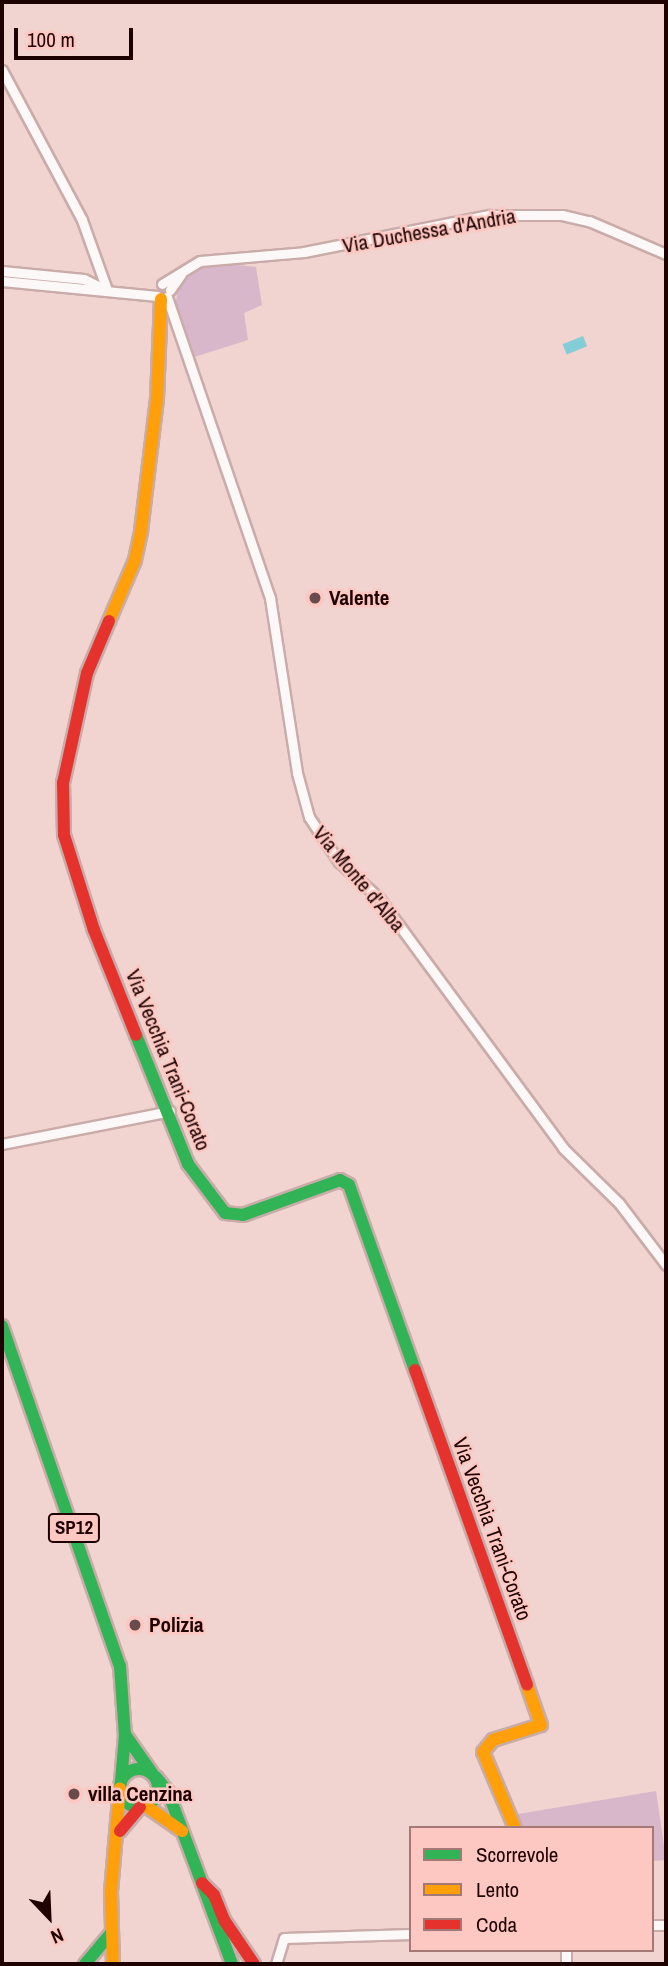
<!DOCTYPE html>
<html>
<head>
<meta charset="utf-8">
<style>
  body { margin:0 }
  #map { position:relative; width:668px; height:1966px; overflow:hidden; background:#f1d3cf; font-family:"Archivo Narrow",sans-serif }
  div>[style] { position:absolute }
  .green>* { inset:0; background:#d9b7ca }
  .water>* { inset:0; background:#83cdd6; transform-origin:0 0 }
  .roads { filter:drop-shadow(2px 0 #c9aca9) drop-shadow(-2px 0 #c9aca9) drop-shadow(0 2px #c9aca9) drop-shadow(0 -2px #c9aca9) }
  .street>* { height:9px; margin:-4.5px; padding:0 4.5px; transform-origin:4.5px; border-radius:4.5px; background:#fdf8f8 }
  .fast>* { height:12px; margin:-6px; padding:0 6px; transform-origin:6px; border-radius:6px; background:#30b455 }
  .fast>.ring { margin:-6px; padding:0; box-sizing:content-box; background:none; border:12px solid #30b455; border-radius:50% }
  .slow>* { height:12px; margin:-6px; padding:0 6px; transform-origin:6px; border-radius:6px; background:#ff9f0a }
  .jam>* { height:12px; margin:-6px; padding:0 6px; transform-origin:6px; border-radius:6px; background:#e5322d }
  .dots>* { width:19px; height:19px; translate:-50% -50%; box-sizing:border-box; border:4px solid #fec8c2; border-radius:50% }
  span { translate:-50% -50%; white-space:nowrap; text-align:center; line-height:1.15; -webkit-text-stroke:5px #fec8c2; paint-order:stroke }
  .shield-label span { padding:2px 5px; background:#fec8c2; border:2px solid; border-radius:5px; -webkit-text-stroke-width:0 }
  .shield-label { font-size:19px; color:#1e0202; font-weight:700 }
  .street-label { font-size:21px; color:#1e0202 }
  .poi-label { font-size:21px; color:#1e0202; font-weight:700 }
  .left { translate:0 -50%; text-align:left }
  .frame { position:absolute; inset:0; border:4px solid #1e0202; pointer-events:none }
  .legend { position:absolute; left:409px; top:1826px; width:245px; height:126px; box-sizing:border-box; background:#fec8c2; border:2px solid #a47975; margin:0; padding:9px 12px; list-style:none; font-size:21px; color:#1e0202 }
  .legend li { display:flex; align-items:center; gap:14px; height:35px }
  .legend b { width:35px; border:2px solid #a47975 }
  .north { position:absolute; left:14px; top:1882px; width:70px; height:70px; -webkit-text-stroke:5px #fec8c2; paint-order:stroke; rotate:157deg; font-size:19px; font-weight:700; line-height:28px; text-align:center; color:#1e0202 }
  .north::after { content:''; display:block; margin:auto; width:24px; height:32px; background:#1e0202; clip-path:polygon(50% 0,100% 100%,50% 72%,0 100%) }
  .scale { position:absolute; left:14px; top:28px; width:119px; height:32px; box-sizing:border-box; border:4px solid #1e0202; border-top:0; padding-left:9px; font-size:21px; line-height:24px; white-space:nowrap; color:#1e0202; -webkit-text-stroke:5px #fec8c2; paint-order:stroke }
</style>
</head>
<body>
<div id="map">
  <div class="green">
    <div style="clip-path:polygon(212px 262px,256px 267px,262px 305px,244px 313px,248px 340px,191px 358px,175px 306px,178px 290px,190px 271px)"></div>
    <div style="clip-path:polygon(656px 1791px,666px 1860px,652px 1861px,652px 1828px,518px 1828px,512px 1815px)"></div>
  </div>
  <div class="water">
    <div style="left:583px;top:336px;width:11px;height:22px;rotate:68deg"></div>
  </div>
  <div class="roads">
    <div class="street">
      <div style="left:2px;top:70px;width:170px;rotate:61.9deg"></div>
      <div style="left:82px;top:220px;width:74px;rotate:70.3deg"></div>
      <div style="left:2px;top:271px;width:82px;rotate:5.6deg"></div>
      <div style="left:84px;top:279px;width:20px;rotate:27deg"></div>
      <div style="left:2px;top:281px;width:156px;rotate:5.5deg"></div>
      <div style="left:162px;top:284px;width:44px;rotate:-31.2deg"></div>
      <div style="left:200px;top:261px;width:104px;rotate:-4.9deg"></div>
      <div style="left:304px;top:252px;width:190px;rotate:-11.3deg"></div>
      <div style="left:490px;top:215px;width:72px"></div>
      <div style="left:562px;top:215px;width:28px;rotate:13deg"></div>
      <div style="left:589px;top:221px;width:84px;rotate:23.2deg"></div>
      <div style="left:170px;top:290px;width:19px;rotate:-55deg"></div>
      <div style="left:167px;top:297px;width:318px;rotate:71.1deg"></div>
      <div style="left:270px;top:598px;width:177px;rotate:81.2deg"></div>
      <div style="left:297px;top:773px;width:46px;rotate:74.7deg"></div>
      <div style="left:309px;top:817px;width:54px;rotate:56.3deg"></div>
      <div style="left:339px;top:862px;width:54px;rotate:42deg"></div>
      <div style="left:379px;top:898px;width:310px;rotate:53.6deg"></div>
      <div style="left:563px;top:1148px;width:78px;rotate:44.5deg"></div>
      <div style="left:619px;top:1203px;width:78px;rotate:52.8deg"></div>
      <div style="left:2px;top:1144px;width:171px;rotate:-11.1deg"></div>
      <div style="left:652px;top:1925px;width:14px"></div>
      <div style="left:566px;top:1950px;width:14px;rotate:90deg"></div>
      <div style="left:276px;top:1964px;width:27px;rotate:-73deg"></div>
      <div style="left:284px;top:1938px;width:127px;rotate:-1.8deg"></div>
    </div>
    <div class="fast">
      <div style="left:136px;top:1035px;width:139px;rotate:68deg"></div>
      <div style="left:188px;top:1164px;width:61px;rotate:52.9deg"></div>
      <div style="left:225px;top:1213px;width:18px;rotate:6deg"></div>
      <div style="left:243px;top:1215px;width:103px;rotate:-19.8deg"></div>
      <div style="left:340px;top:1180px;width:10px;rotate:29deg"></div>
      <div style="left:349px;top:1185px;width:196px;rotate:70.4deg"></div>
      <div style="left:2px;top:1326px;width:360px;rotate:70.9deg"></div>
      <div style="left:120px;top:1666px;width:69px;rotate:85.9deg"></div>
      <div style="left:125px;top:1735px;width:47px;rotate:94.9deg"></div>
      <div style="left:126px;top:1736px;width:45px;rotate:54.9deg"></div>
      <div class="ring" style="left:120px;top:1769px;width:26px;height:26px"></div>
      <div style="left:156px;top:1777px;width:19px;rotate:51deg"></div>
      <div style="left:168px;top:1792px;width:184px;rotate:69.6deg"></div>
      <div style="left:85px;top:1964px;width:42px;rotate:-49.8deg"></div>
    </div>
    <div class="slow">
      <div style="left:109px;top:621px;width:66px;rotate:-66.9deg"></div>
      <div style="left:135px;top:560px;width:30px;rotate:-78deg"></div>
      <div style="left:141px;top:531px;width:133px;rotate:-83.1deg"></div>
      <div style="left:157px;top:399px;width:100px;rotate:-87.7deg"></div>
      <div style="left:146px;top:1806px;width:44px;rotate:34.8deg"></div>
      <div style="left:515px;top:1828px;width:82px;rotate:-112.8deg"></div>
      <div style="left:483px;top:1752px;width:16px;rotate:-50deg"></div>
      <div style="left:493px;top:1740px;width:50px;rotate:-17.4deg"></div>
      <div style="left:541px;top:1725px;width:42px;rotate:-109.3deg"></div>
      <div style="left:113px;top:1964px;width:72px;rotate:-91.6deg"></div>
      <div style="left:111px;top:1892px;width:104px;rotate:-85.1deg"></div>
    </div>
    <div class="jam">
      <div style="left:109px;top:621px;width:56px;rotate:112.9deg"></div>
      <div style="left:87px;top:673px;width:113px;rotate:102.3deg"></div>
      <div style="left:63px;top:783px;width:52px;rotate:88.9deg"></div>
      <div style="left:64px;top:835px;width:100px;rotate:72.5deg"></div>
      <div style="left:94px;top:930px;width:113px;rotate:68.2deg"></div>
      <div style="left:415px;top:1370px;width:334px;rotate:70.4deg"></div>
      <div style="left:120px;top:1831px;width:31px;rotate:-50deg"></div>
      <div style="left:202px;top:1883px;width:17px;rotate:45deg"></div>
      <div style="left:214px;top:1895px;width:27px;rotate:68deg"></div>
      <div style="left:224px;top:1920px;width:53px;rotate:55.7deg"></div>
    </div>
  </div>
  <div class="dots">
    <div style="left:315px;top:598px;background:#684b4a"></div>
    <div style="left:135px;top:1625px;background:#684b4a"></div>
    <div style="left:74px;top:1794px;background:#684b4a"></div>
  </div>
  <div class="shield-label">
    <span style="left:74px;top:1528px">SP12</span>
  </div>
  <div class="street-label">
    <span style="left:429px;top:231px;rotate:-10deg">Via Duchessa d'Andria</span>
    <span style="left:359px;top:879px;rotate:50deg">Via Monte d'Alba</span>
    <span style="left:168px;top:1060px;rotate:68deg">Via Vecchia Trani-Corato</span>
    <span style="left:492px;top:1529px;rotate:70deg">Via Vecchia Trani-Corato</span>
  </div>
  <div class="poi-label">
    <span class="left" style="left:329px;top:598px">Valente</span>
    <span class="left" style="left:149px;top:1625px">Polizia</span>
    <span class="left" style="left:88px;top:1794px">villa Cenzina</span>
  </div>
  <div class="frame"></div>
  <ul class="legend">
  <li><b style="height:9px;background:#30b455"></b>Scorrevole</li>
  <li><b style="height:9px;background:#ff9f0a"></b>Lento</li>
  <li><b style="height:9px;background:#e5322d"></b>Coda</li>
  </ul>
  <div class="north">N</div>
  <div class="scale">100 m</div>
</div>
</body>
</html>
